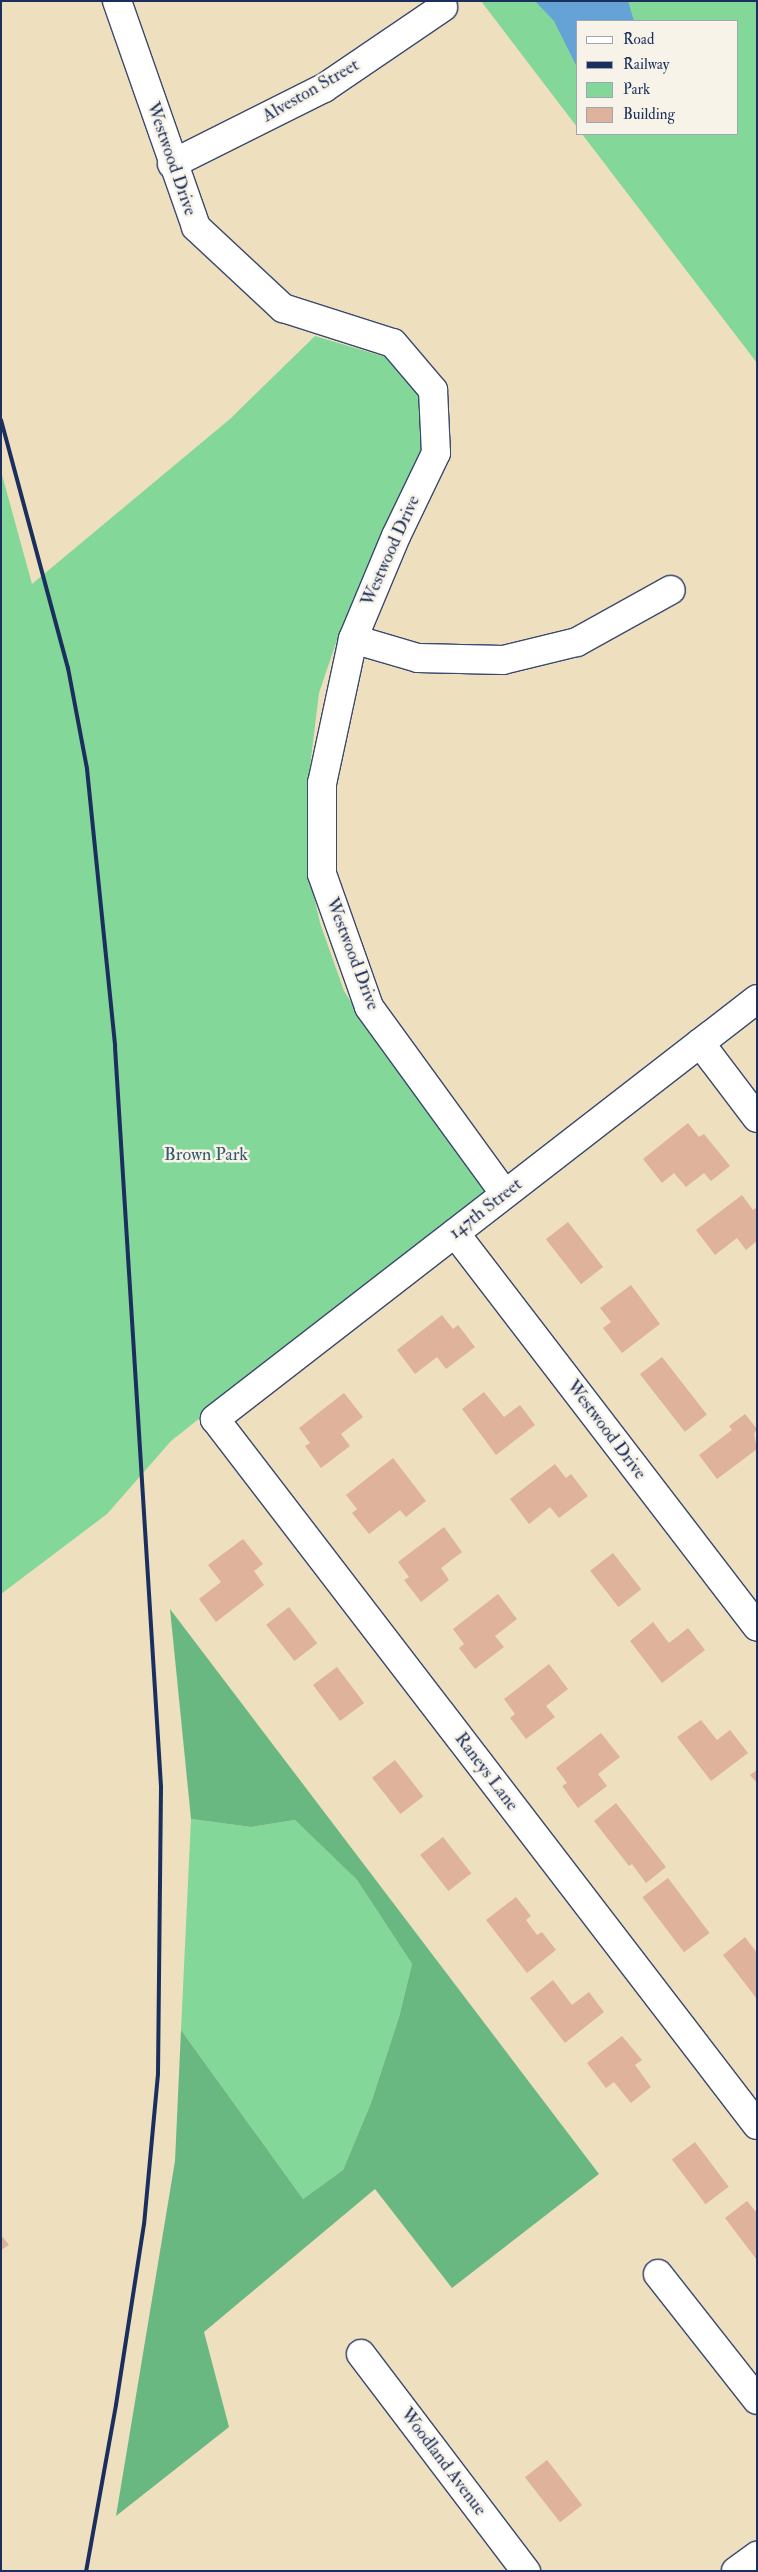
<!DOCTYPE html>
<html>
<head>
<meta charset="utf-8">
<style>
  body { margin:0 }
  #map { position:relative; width:758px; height:2572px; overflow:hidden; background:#eedfbf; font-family:"IM FELL Double Pica",serif }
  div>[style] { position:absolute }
  .green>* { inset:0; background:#83d799 }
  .forest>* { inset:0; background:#6ab881 }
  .water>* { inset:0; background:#65a3d7 }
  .building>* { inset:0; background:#dfb29b; transform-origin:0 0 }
  .roads { filter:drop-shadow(1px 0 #3b496d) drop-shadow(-1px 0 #3b496d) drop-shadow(0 1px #3b496d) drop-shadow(0 -1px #3b496d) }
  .minor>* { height:28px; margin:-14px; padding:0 14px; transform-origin:14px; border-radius:14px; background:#fff }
  .rail>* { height:4px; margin:-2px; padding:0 2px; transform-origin:2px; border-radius:2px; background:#1b2f5e }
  span { translate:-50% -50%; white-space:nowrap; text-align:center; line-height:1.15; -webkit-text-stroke:5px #f7f3e8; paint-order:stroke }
  .street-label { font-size:18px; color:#1b2f5e }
  .park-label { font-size:18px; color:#35596d }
  .frame { position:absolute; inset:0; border:2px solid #1b2f5e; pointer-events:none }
  .legend { position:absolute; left:576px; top:20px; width:162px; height:115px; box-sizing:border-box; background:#f7f3e8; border:1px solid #9fa5b1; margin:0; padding:6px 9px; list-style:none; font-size:15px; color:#1b2f5e }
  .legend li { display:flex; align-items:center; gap:10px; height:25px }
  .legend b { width:25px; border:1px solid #9fa5b1 }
</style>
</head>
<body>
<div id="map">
  <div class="green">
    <div style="clip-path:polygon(481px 1px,757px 1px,757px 363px,582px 134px,737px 134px,737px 21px,577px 21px,577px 127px)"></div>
    <div style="clip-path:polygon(315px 336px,389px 358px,423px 397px,425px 452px,340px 631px,319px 693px,307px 791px,312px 887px,320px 923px,344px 991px,382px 1051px,485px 1184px,486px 1192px,171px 1441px,107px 1514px,1px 1594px,1px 471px,32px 584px,230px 419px)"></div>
    <div style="clip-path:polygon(191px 1819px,251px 1827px,295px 1820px,357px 1880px,412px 1964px,399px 2017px,371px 2103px,343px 2170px,303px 2199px,181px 2030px)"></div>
  </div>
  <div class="forest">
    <div style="clip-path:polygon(170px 1609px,599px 2174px,452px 2288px,375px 2189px,204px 2332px,229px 2427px,116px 2516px,175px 2161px,181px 2030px,303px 2199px,343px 2170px,371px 2103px,399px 2017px,412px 1964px,357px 1880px,295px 1820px,251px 1827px,191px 1819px)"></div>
  </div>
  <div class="water">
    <div style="clip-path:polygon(535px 1px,628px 1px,634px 21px,577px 21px,577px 67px,554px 21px)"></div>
  </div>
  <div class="building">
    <div style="clip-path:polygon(688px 1123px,699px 1137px,704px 1134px,730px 1166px,711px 1181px,704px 1173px,686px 1187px,674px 1173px,662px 1183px,643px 1159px)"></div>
    <div style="clip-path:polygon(742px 1195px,753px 1210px,757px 1207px,757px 1241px,746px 1250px,737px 1238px,715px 1255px,696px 1230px)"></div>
    <div style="left:568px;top:1222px;width:57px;height:28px;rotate:52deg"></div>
    <div style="clip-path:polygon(631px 1285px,660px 1324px,622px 1353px,603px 1328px,611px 1322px,600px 1308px)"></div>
    <div style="clip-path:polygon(442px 1315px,453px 1329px,458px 1325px,475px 1347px,446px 1369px,437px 1357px,415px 1374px,397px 1350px)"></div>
    <div style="left:662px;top:1357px;width:73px;height:28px;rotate:52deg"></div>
    <div style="clip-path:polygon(484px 1392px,504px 1417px,520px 1405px,535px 1425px,496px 1455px,462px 1409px)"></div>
    <div style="clip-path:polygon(344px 1393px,363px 1417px,341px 1434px,350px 1446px,321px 1468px,305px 1446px,310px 1443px,299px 1428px)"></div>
    <div style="clip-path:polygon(745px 1414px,757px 1429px,754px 1434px,757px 1449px,717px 1479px,699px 1455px,732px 1430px,729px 1426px)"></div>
    <div style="clip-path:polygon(393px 1458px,426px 1501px,406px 1517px,400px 1510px,369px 1534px,352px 1513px,357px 1509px,346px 1495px)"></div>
    <div style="clip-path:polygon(555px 1464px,566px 1478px,571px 1474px,588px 1496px,559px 1518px,550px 1507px,529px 1524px,510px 1499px)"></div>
    <div style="clip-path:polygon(444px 1527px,462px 1552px,441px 1568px,449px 1580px,421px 1602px,404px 1580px,409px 1577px,398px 1562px)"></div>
    <div style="clip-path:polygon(243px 1539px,263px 1564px,254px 1571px,264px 1585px,216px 1622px,199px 1599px,221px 1582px,208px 1565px)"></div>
    <div style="left:613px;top:1553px;width:46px;height:29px;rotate:52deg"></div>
    <div style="clip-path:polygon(498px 1594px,517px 1619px,495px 1636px,504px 1647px,475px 1669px,459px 1648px,464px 1644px,453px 1629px)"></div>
    <div style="left:289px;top:1607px;width:46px;height:29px;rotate:52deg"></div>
    <div style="clip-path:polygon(653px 1622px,669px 1643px,688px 1628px,705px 1650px,662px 1683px,630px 1641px)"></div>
    <div style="clip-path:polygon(549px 1664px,568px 1689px,546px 1706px,555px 1717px,526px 1739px,510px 1718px,515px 1714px,504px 1699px)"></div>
    <div style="left:337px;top:1667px;width:45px;height:30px;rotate:53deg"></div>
    <div style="clip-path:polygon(701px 1720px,717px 1740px,730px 1730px,748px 1753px,711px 1781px,677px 1737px)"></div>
    <div style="clip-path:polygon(601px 1733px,620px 1757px,598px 1774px,607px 1786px,578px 1808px,562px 1786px,567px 1783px,556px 1768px)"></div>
    <div style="left:395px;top:1760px;width:46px;height:29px;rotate:52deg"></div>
    <div style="clip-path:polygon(757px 1770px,757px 1783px,750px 1775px)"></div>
    <div style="clip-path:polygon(616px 1803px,666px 1867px,646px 1883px,632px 1864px,629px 1866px,594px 1821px)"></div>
    <div style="left:443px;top:1837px;width:46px;height:29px;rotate:52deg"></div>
    <div style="left:668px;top:1878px;width:69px;height:32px;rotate:53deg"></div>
    <div style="clip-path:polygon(516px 1897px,531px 1916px,526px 1920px,537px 1935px,542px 1932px,556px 1950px,527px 1973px,486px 1920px)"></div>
    <div style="clip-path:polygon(745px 1937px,757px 1953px,757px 1999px,723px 1955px)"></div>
    <div style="clip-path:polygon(553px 1980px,572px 2005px,589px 1992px,604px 2012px,565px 2043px,530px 1998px)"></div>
    <div style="clip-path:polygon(622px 2036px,642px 2060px,635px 2065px,651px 2087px,631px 2103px,614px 2082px,606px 2088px,587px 2063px)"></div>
    <div style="left:695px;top:2142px;width:56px;height:29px;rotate:53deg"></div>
    <div style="clip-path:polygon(747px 2201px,757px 2213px,757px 2260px,725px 2218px)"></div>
    <div style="clip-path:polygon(1px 2235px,9px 2245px,1px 2250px)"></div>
    <div style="left:547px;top:2460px;width:57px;height:28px;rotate:52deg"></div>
  </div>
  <div class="roads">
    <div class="minor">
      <div style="left:117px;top:1px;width:239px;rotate:70.7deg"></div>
      <div style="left:196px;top:227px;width:119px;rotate:43deg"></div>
      <div style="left:283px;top:308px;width:115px;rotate:17.7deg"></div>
      <div style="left:393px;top:343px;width:62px;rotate:49.6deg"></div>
      <div style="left:433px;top:390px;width:63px;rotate:87.3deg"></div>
      <div style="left:436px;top:453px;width:92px;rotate:115.7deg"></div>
      <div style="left:396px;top:536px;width:112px;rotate:112.7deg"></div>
      <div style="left:353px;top:639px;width:147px;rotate:102.1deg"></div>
      <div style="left:322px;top:783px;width:91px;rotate:90deg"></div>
      <div style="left:322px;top:874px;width:141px;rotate:70.5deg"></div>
      <div style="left:369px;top:1007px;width:231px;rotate:54deg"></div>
      <div style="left:172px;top:164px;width:170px;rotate:-26.6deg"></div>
      <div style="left:324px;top:88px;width:144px;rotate:-34.2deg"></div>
      <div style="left:353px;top:639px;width:68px;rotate:16.3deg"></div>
      <div style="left:418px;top:658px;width:85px;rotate:1.3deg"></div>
      <div style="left:503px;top:660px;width:76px;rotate:-13.7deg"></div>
      <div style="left:577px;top:642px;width:107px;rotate:-29deg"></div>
      <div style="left:757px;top:999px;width:686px;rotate:142.23deg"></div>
      <div style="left:215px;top:1419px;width:890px;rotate:52.49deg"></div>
      <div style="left:700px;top:1043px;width:94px;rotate:52.8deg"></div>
      <div style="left:455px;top:1233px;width:496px;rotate:52.5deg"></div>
      <div style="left:658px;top:2274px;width:160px;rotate:51.8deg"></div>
      <div style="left:361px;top:2354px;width:273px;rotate:52.8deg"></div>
      <div style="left:736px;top:2571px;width:26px;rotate:-36deg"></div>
    </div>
  </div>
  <div class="rail">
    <div style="left:1px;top:420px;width:257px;rotate:74.9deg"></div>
    <div style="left:68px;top:668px;width:103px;rotate:79.3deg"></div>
    <div style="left:87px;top:769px;width:279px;rotate:84.2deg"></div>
    <div style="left:115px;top:1047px;width:741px;rotate:86.44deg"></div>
    <div style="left:161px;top:1787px;width:287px;rotate:90.6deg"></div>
    <div style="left:158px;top:2074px;width:151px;rotate:95.3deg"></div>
    <div style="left:144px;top:2224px;width:183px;rotate:98.8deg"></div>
    <div style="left:116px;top:2405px;width:169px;rotate:100.2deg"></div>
  </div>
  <div class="street-label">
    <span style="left:311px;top:91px;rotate:-30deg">Alveston Street</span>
    <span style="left:171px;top:159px;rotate:71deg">Westwood Drive</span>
    <span style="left:391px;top:551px;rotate:-66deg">Westwood Drive</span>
    <span style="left:352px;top:954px;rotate:69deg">Westwood Drive</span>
    <span style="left:486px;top:1209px;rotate:-38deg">147th Street</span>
    <span style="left:606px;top:1430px;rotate:53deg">Westwood Drive</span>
    <span style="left:486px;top:1772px;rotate:53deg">Raneys Lane</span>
    <span style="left:443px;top:2462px;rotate:53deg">Woodland Avenue</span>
  </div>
  <div class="park-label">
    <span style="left:206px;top:1155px">Brown Park</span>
  </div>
  <div class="frame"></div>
  <ul class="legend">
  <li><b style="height:6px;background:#fff"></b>Road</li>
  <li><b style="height:6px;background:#1b2f5e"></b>Railway</li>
  <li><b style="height:14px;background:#83d799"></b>Park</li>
  <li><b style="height:14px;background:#dfb29b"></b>Building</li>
  </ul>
</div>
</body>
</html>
